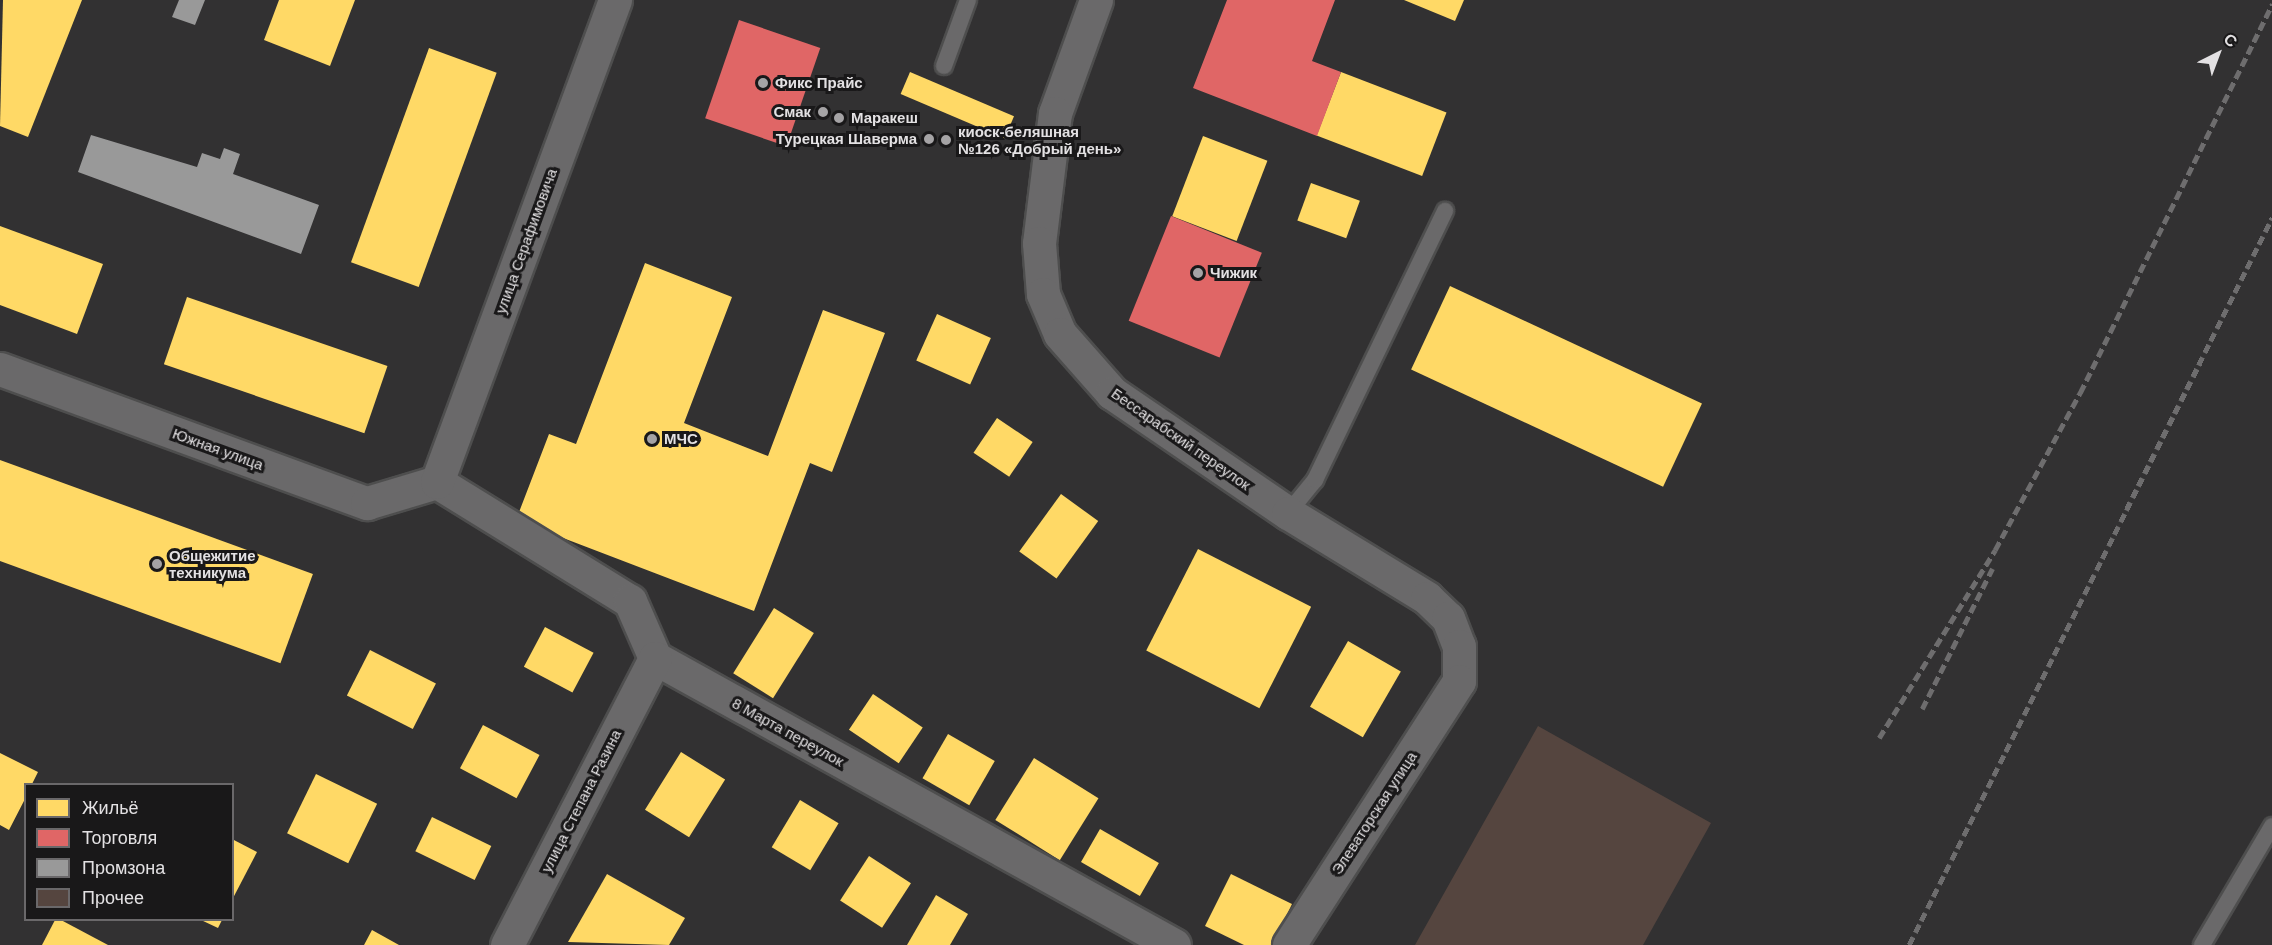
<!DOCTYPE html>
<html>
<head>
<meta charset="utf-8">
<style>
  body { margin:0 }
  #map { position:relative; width:2272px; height:945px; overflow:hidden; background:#323132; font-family:Helvetica,sans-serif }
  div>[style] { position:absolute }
  .homes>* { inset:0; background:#ffd966; transform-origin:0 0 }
  .shops>* { inset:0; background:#e06666; transform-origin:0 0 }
  .industry>* { inset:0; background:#999 }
  .building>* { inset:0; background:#55453f }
  .roads { filter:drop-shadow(2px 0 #4e4e4e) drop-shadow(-2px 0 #4e4e4e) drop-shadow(0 2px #4e4e4e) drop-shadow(0 -2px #4e4e4e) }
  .lane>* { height:16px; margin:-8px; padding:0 8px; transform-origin:8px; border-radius:8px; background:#6a696a }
  .street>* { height:33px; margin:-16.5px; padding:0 16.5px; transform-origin:16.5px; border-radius:16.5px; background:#6a696a }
  .rail>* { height:4.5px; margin-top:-2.25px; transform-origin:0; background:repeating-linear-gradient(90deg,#6e6d6e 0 9px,transparent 0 13.5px) }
  .dots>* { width:16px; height:16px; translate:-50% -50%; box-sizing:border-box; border:3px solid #191819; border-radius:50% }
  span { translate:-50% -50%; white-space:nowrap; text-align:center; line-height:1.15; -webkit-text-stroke:6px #191819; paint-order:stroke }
  .poi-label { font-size:15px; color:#e3e1e3; font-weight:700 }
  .left { translate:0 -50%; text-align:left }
  .right { translate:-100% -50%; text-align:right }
  .street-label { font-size:15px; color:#e3e1e3 }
  .legend { position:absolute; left:24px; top:783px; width:210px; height:138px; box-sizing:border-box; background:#191819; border:2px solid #6a686a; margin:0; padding:8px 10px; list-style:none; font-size:18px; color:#e3e1e3 }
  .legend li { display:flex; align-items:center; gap:12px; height:30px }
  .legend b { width:30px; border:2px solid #6a686a }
  .north { position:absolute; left:2188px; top:24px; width:60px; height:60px; -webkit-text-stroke:4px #191819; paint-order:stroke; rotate:42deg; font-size:16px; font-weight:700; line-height:24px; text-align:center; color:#e3e1e3 }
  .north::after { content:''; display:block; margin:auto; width:21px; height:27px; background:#e3e1e3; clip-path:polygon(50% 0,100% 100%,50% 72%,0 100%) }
</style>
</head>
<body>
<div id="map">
  <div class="homes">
    <div style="clip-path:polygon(3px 0,82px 0,28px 137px,0 126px)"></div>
    <div style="clip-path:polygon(279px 0,355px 0,330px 66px,264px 40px)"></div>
    <div style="clip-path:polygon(1404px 0,1464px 0,1455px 21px)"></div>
    <div style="left:429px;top:48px;width:72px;height:228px;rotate:20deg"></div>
    <div style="left:910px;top:72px;width:113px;height:24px;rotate:23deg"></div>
    <div style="left:1341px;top:72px;width:113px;height:68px;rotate:21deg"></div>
    <div style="left:1203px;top:136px;width:69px;height:86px;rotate:21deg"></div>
    <div style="left:1311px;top:183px;width:52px;height:40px;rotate:20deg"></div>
    <div style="clip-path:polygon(0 226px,103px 264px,77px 334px,0 305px)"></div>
    <div style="clip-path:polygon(645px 263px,732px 297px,684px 423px,768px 456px,823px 310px,885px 333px,832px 472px,810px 463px,754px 611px,516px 520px,549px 434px,576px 444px)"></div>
    <div style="left:1450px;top:286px;width:278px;height:92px;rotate:25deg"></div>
    <div style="left:187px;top:297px;width:212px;height:71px;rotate:19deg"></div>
    <div style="left:937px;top:314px;width:59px;height:51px;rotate:24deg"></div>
    <div style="left:997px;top:418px;width:43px;height:42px;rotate:34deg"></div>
    <div style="left:0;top:460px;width:333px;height:95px;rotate:20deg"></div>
    <div style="left:1061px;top:494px;width:46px;height:71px;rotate:36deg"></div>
    <div style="left:1198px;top:549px;width:127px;height:114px;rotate:27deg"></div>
    <div style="left:774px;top:608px;width:47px;height:77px;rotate:32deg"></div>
    <div style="left:545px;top:627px;width:55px;height:45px;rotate:28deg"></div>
    <div style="left:1348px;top:641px;width:61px;height:76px;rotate:30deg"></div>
    <div style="left:370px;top:650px;width:74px;height:51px;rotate:27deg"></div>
    <div style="left:873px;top:694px;width:60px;height:43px;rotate:34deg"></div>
    <div style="left:483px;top:725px;width:64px;height:49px;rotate:28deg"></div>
    <div style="left:948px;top:734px;width:54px;height:51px;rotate:30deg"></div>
    <div style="left:681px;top:752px;width:52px;height:68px;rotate:32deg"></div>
    <div style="clip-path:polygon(0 753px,38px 772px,32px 784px,26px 784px,26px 797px,9px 830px,0 825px)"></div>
    <div style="left:1034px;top:758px;width:76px;height:73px;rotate:32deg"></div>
    <div style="left:316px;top:774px;width:68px;height:66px;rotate:26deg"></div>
    <div style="left:800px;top:800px;width:45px;height:55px;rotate:31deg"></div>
    <div style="left:432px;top:817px;width:66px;height:38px;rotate:26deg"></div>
    <div style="left:1100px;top:829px;width:68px;height:38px;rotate:30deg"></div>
    <div style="clip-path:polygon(232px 839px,257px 852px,232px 900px)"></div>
    <div style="left:869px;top:856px;width:50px;height:53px;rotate:33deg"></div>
    <div style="clip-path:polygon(607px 874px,685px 918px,669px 945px,568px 942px)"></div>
    <div style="clip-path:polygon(1231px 874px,1292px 904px,1272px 945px,1244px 945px,1205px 926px)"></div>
    <div style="clip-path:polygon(936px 895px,968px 914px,950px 945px,907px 945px)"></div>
    <div style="clip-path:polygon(55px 920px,61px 920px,108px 945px,42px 945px)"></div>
    <div style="clip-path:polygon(201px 920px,222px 920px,218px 928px)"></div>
    <div style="clip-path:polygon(372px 930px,399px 945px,364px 945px)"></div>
  </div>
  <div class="shops">
    <div style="clip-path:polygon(1227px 0,1335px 0,1312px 61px,1341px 72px,1317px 136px,1193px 88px)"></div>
    <div style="left:739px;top:20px;width:86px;height:104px;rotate:19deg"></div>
    <div style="left:1171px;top:216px;width:98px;height:113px;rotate:22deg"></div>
  </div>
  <div class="industry">
    <div style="clip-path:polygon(179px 0,205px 0,195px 25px,172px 17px)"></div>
    <div style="clip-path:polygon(91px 135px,197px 167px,202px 153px,220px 159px,224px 148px,240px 154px,233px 174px,319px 205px,301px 254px,78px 172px)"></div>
  </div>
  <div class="building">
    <div style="clip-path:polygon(1538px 726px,1711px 823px,1643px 945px,1415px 945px)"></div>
  </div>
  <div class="roads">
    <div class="lane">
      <div style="left:944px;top:66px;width:70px;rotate:-70deg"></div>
      <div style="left:1288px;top:513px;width:43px;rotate:-50.7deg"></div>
      <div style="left:1315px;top:480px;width:299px;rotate:-64.2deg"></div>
      <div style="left:2202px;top:945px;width:138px;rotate:-59.5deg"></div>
    </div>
    <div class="street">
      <div style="left:1096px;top:0;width:120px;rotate:109.9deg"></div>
      <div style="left:1055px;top:113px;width:131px;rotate:97deg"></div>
      <div style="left:1039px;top:243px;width:51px;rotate:85.5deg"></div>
      <div style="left:1043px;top:294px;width:43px;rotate:67deg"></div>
      <div style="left:1060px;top:334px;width:79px;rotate:48.6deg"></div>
      <div style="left:1112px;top:393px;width:213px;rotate:34.3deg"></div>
      <div style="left:1288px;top:513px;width:163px;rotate:31.4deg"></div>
      <div style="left:1427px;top:598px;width:29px;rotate:44deg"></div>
      <div style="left:1448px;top:618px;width:30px;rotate:69deg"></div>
      <div style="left:1459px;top:646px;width:35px;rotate:90deg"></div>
      <div style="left:1459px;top:681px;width:314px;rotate:122.8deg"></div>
      <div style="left:0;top:369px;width:391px;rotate:20.1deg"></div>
      <div style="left:367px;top:503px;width:73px;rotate:-16.7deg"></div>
      <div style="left:437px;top:482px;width:227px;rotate:31.7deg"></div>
      <div style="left:630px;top:601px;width:62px;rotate:66.3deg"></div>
      <div style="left:655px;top:658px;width:593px;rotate:28.94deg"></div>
      <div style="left:437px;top:482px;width:514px;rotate:-69.73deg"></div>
      <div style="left:507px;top:945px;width:323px;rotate:-62.7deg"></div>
    </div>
  </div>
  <div class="rail">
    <div style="left:1922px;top:709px;width:157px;rotate:-63.4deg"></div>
    <div style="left:1879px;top:738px;width:221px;rotate:-58.3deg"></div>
    <div style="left:1995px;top:550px;width:179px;rotate:-61.6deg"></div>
    <div style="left:2080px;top:393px;width:434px;rotate:-63.7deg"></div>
    <div style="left:1909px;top:945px;width:813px;rotate:-63.47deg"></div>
  </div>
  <div class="dots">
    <div style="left:763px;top:83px;background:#a5a3a5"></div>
    <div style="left:823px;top:112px;background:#a5a3a5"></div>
    <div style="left:839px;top:118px;background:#a5a3a5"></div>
    <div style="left:929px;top:139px;background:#a5a3a5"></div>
    <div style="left:946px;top:140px;background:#a5a3a5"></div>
    <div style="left:1198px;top:273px;background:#a5a3a5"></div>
    <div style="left:652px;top:439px;background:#a5a3a5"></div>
    <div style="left:157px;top:564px;background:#a5a3a5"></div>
  </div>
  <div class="poi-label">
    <span class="left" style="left:775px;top:83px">Фикс Прайс</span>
    <span class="right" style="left:811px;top:112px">Смак</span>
    <span class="left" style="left:851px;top:118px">Маракеш</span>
    <span class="left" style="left:958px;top:140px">киоск-беляшная<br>№126 «Добрый день»</span>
    <span class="right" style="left:917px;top:139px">Турецкая Шаверма</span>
    <span class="left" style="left:1210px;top:273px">Чижик</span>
    <span class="left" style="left:664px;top:439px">МЧС</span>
    <span class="left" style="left:169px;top:564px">Общежитие<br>техникума</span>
  </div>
  <div class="street-label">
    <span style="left:526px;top:241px;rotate:-70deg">улица Серафимовича</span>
    <span style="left:1181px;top:439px;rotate:35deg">Бессарабский переулок</span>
    <span style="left:218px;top:449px;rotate:20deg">Южная улица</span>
    <span style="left:788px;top:732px;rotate:29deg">8 Марта переулок</span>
    <span style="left:581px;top:801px;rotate:-63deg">улица Степана Разина</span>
    <span style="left:1374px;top:813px;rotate:-57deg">Элеваторская улица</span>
  </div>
  <ul class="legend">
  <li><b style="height:16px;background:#ffd966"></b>Жильё</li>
  <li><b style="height:16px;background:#e06666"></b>Торговля</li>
  <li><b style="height:16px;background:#999"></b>Промзона</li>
  <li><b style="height:16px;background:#55453f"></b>Прочее</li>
  </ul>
  <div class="north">С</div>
</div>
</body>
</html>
